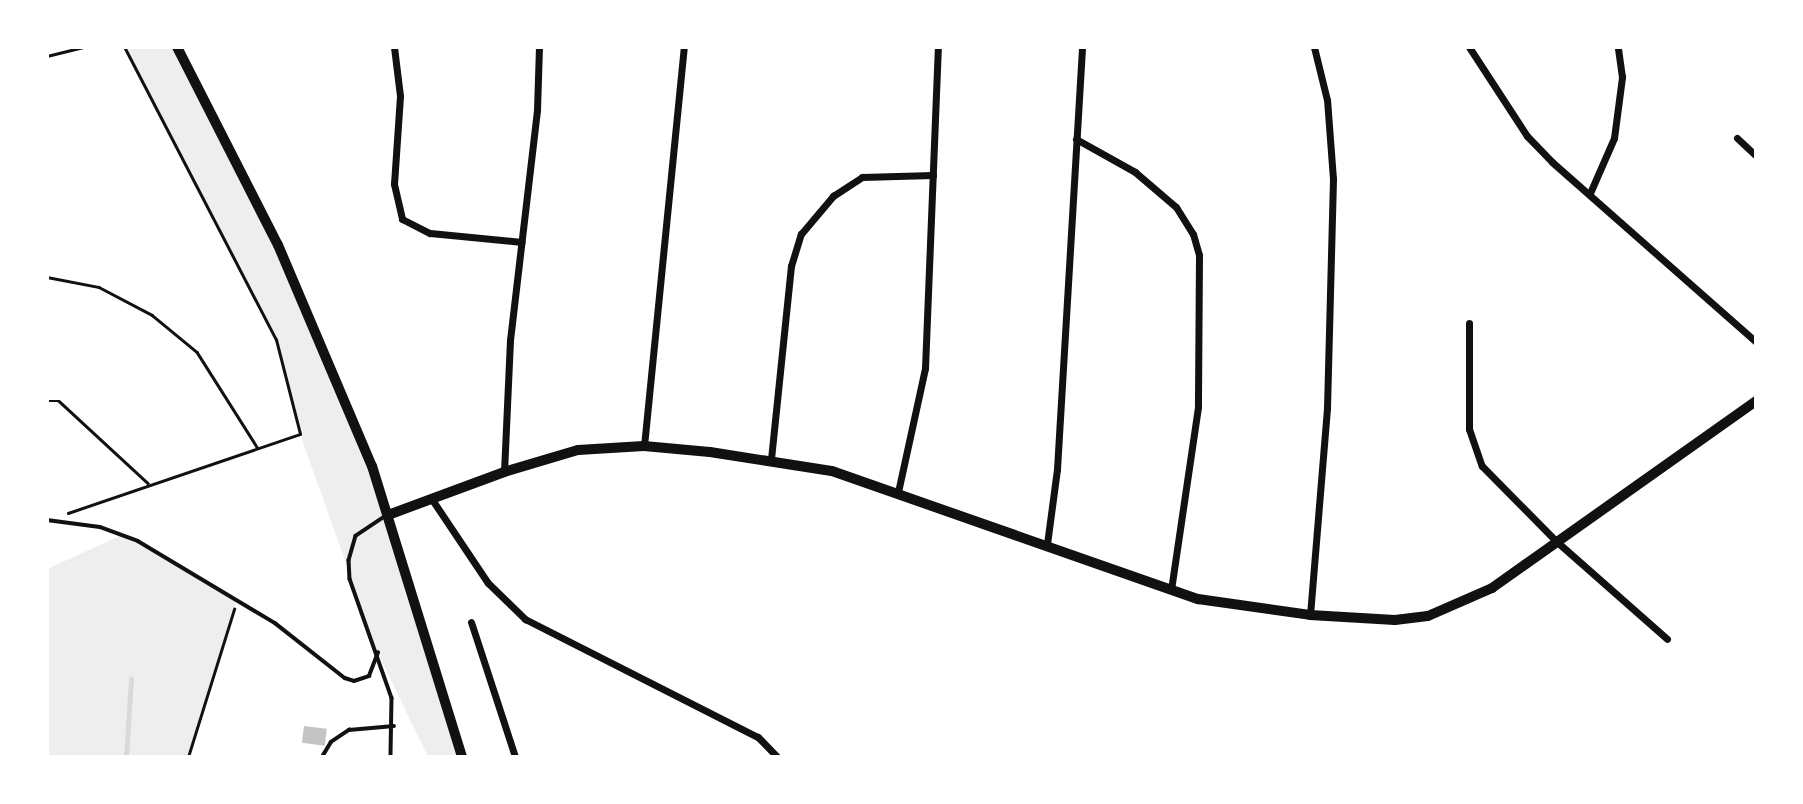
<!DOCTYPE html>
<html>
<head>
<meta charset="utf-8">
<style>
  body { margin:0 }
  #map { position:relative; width:1803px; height:804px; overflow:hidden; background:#fff; font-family:"Golos Text",sans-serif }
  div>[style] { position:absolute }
  .green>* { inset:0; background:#eee }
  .stream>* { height:4.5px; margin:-2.25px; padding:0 2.25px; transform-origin:2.25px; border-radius:2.25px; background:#d9d9d9 }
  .building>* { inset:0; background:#c4c4c4; transform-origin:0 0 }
  .path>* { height:2.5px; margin:-1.25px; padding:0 1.25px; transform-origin:1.25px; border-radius:1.25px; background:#111 }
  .service>* { height:3.5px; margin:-1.75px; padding:0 1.75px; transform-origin:1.75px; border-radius:1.75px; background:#111 }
  .minor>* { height:7px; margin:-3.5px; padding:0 3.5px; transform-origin:3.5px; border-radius:3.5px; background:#111 }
  .tertiary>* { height:10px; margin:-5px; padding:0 5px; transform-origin:5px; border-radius:5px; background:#111 }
  .secondary>* { height:10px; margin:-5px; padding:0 5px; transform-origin:5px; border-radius:5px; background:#111 }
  span { translate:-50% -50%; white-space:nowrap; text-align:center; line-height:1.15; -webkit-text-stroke:6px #fff; paint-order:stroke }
  .frame { position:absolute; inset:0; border:49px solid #fff; pointer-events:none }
</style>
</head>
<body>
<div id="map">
  <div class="green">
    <div style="clip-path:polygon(124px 47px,177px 47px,217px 123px,372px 466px,462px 757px,428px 757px,378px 653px,300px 434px,276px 340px)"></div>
    <div style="clip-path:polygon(122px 535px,236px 601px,188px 757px,47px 757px,47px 569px)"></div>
  </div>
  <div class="stream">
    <div style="left:126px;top:757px;width:78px;rotate:-86.3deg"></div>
  </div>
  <div class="building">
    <div style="left:304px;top:726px;width:23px;height:17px;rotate:7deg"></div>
  </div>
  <div class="path">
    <div style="left:47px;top:56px;width:37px;rotate:-14deg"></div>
    <div style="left:47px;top:277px;width:53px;rotate:10.9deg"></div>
    <div style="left:99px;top:287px;width:60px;rotate:27.8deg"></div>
    <div style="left:152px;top:315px;width:58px;rotate:39.4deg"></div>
    <div style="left:197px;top:352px;width:112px;rotate:57.7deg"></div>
    <div style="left:47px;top:401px;width:12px"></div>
    <div style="left:59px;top:401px;width:121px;rotate:42.7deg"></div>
    <div style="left:68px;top:513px;width:245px;rotate:-18.8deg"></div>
    <div style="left:300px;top:434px;width:97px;rotate:-104.3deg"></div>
    <div style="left:276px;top:340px;width:330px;rotate:-117.4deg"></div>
    <div style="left:188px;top:757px;width:155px;rotate:-72.7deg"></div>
  </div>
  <div class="service">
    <div style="left:386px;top:516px;width:36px;rotate:146deg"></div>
    <div style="left:356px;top:536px;width:25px;rotate:106deg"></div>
    <div style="left:349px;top:560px;width:19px;rotate:87deg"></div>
    <div style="left:350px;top:579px;width:126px;rotate:70.6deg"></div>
    <div style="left:392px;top:698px;width:59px;rotate:91deg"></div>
    <div style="left:47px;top:520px;width:53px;rotate:7.5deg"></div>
    <div style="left:100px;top:527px;width:40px;rotate:20.2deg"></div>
    <div style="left:138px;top:541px;width:160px;rotate:30.9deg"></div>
    <div style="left:275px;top:623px;width:89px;rotate:38.2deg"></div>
    <div style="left:345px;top:678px;width:9px;rotate:18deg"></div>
    <div style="left:354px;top:681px;width:16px;rotate:-18deg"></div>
    <div style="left:369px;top:676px;width:25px;rotate:-69deg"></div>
    <div style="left:322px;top:757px;width:17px;rotate:-59deg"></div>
    <div style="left:331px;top:742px;width:22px;rotate:-34deg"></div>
    <div style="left:349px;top:730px;width:45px;rotate:-5.1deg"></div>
  </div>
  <div class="minor">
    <div style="left:394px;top:47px;width:49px;rotate:83deg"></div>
    <div style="left:400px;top:96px;width:88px;rotate:93.9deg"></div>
    <div style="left:394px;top:184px;width:36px;rotate:77deg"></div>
    <div style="left:402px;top:219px;width:31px;rotate:27deg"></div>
    <div style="left:430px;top:233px;width:92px;rotate:5.6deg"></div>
    <div style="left:1469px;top:47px;width:106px;rotate:56.9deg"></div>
    <div style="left:1527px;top:136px;width:36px;rotate:46deg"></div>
    <div style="left:1552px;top:162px;width:272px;rotate:41.4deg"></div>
    <div style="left:1737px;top:138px;width:26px;rotate:43deg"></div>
    <div style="left:1076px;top:139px;width:68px;rotate:29.2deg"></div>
    <div style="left:1135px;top:172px;width:54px;rotate:40.5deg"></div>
    <div style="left:1176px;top:207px;width:32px;rotate:58deg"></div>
    <div style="left:1193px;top:234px;width:22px;rotate:74deg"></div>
    <div style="left:1199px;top:255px;width:152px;rotate:90.4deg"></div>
    <div style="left:1198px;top:407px;width:185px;rotate:98.4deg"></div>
    <div style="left:1590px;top:193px;width:60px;rotate:-66.4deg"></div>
    <div style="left:1614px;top:138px;width:62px;rotate:-82.5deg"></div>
    <div style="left:1622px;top:77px;width:30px;rotate:-98deg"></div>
    <div style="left:1469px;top:323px;width:106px;rotate:90deg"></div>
    <div style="left:1469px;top:429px;width:39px;rotate:71deg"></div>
    <div style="left:1482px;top:466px;width:105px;rotate:45.4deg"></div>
    <div style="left:1556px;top:541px;width:148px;rotate:41.4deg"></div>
    <div style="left:644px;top:446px;width:401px;rotate:-84.3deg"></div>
    <div style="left:771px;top:459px;width:194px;rotate:-84.1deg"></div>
    <div style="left:791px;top:266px;width:34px;rotate:-73deg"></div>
    <div style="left:801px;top:234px;width:50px;rotate:-49.9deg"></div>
    <div style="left:833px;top:196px;width:35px;rotate:-33deg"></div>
    <div style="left:862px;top:177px;width:71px;rotate:-1.6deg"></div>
    <div style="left:504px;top:472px;width:132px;rotate:-87.4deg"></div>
    <div style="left:510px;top:340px;width:232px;rotate:-83.3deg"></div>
    <div style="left:537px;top:110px;width:63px;rotate:-88.2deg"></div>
    <div style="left:898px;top:492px;width:127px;rotate:-77.7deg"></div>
    <div style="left:925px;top:368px;width:321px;rotate:-87.7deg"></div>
    <div style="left:431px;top:498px;width:102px;rotate:56.2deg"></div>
    <div style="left:488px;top:583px;width:52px;rotate:44.2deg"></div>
    <div style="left:525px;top:619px;width:261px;rotate:26.9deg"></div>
    <div style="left:758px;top:737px;width:28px;rotate:46deg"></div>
    <div style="left:1047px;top:544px;width:76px;rotate:-82.4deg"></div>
    <div style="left:1057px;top:469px;width:423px;rotate:-86.6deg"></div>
    <div style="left:1310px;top:615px;width:208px;rotate:-85.3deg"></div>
    <div style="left:1327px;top:408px;width:229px;rotate:-88.5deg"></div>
    <div style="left:1333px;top:179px;width:79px;rotate:-94.3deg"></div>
    <div style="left:1327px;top:100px;width:55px;rotate:-103.8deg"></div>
    <div style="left:471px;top:622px;width:142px;rotate:71.9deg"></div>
  </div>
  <div class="tertiary">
    <div style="left:388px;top:515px;width:124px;rotate:-20.3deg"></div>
    <div style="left:504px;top:472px;width:77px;rotate:-16.6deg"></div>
    <div style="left:578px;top:450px;width:66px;rotate:-3.5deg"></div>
    <div style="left:644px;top:446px;width:66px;rotate:5.2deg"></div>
    <div style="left:710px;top:452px;width:123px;rotate:8.9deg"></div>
    <div style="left:832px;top:471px;width:388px;rotate:19.3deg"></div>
    <div style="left:1198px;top:599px;width:113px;rotate:8.1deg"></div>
    <div style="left:1310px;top:615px;width:85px;rotate:3.4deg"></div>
    <div style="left:1395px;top:620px;width:33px;rotate:-7deg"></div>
    <div style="left:1428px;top:616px;width:70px;rotate:-23.6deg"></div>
    <div style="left:1492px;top:588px;width:324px;rotate:-35.3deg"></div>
  </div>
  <div class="secondary">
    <div style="left:177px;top:47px;width:222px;rotate:63deg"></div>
    <div style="left:278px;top:245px;width:240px;rotate:67deg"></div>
    <div style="left:372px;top:466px;width:305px;rotate:72.8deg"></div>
  </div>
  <div class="frame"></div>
</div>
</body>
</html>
